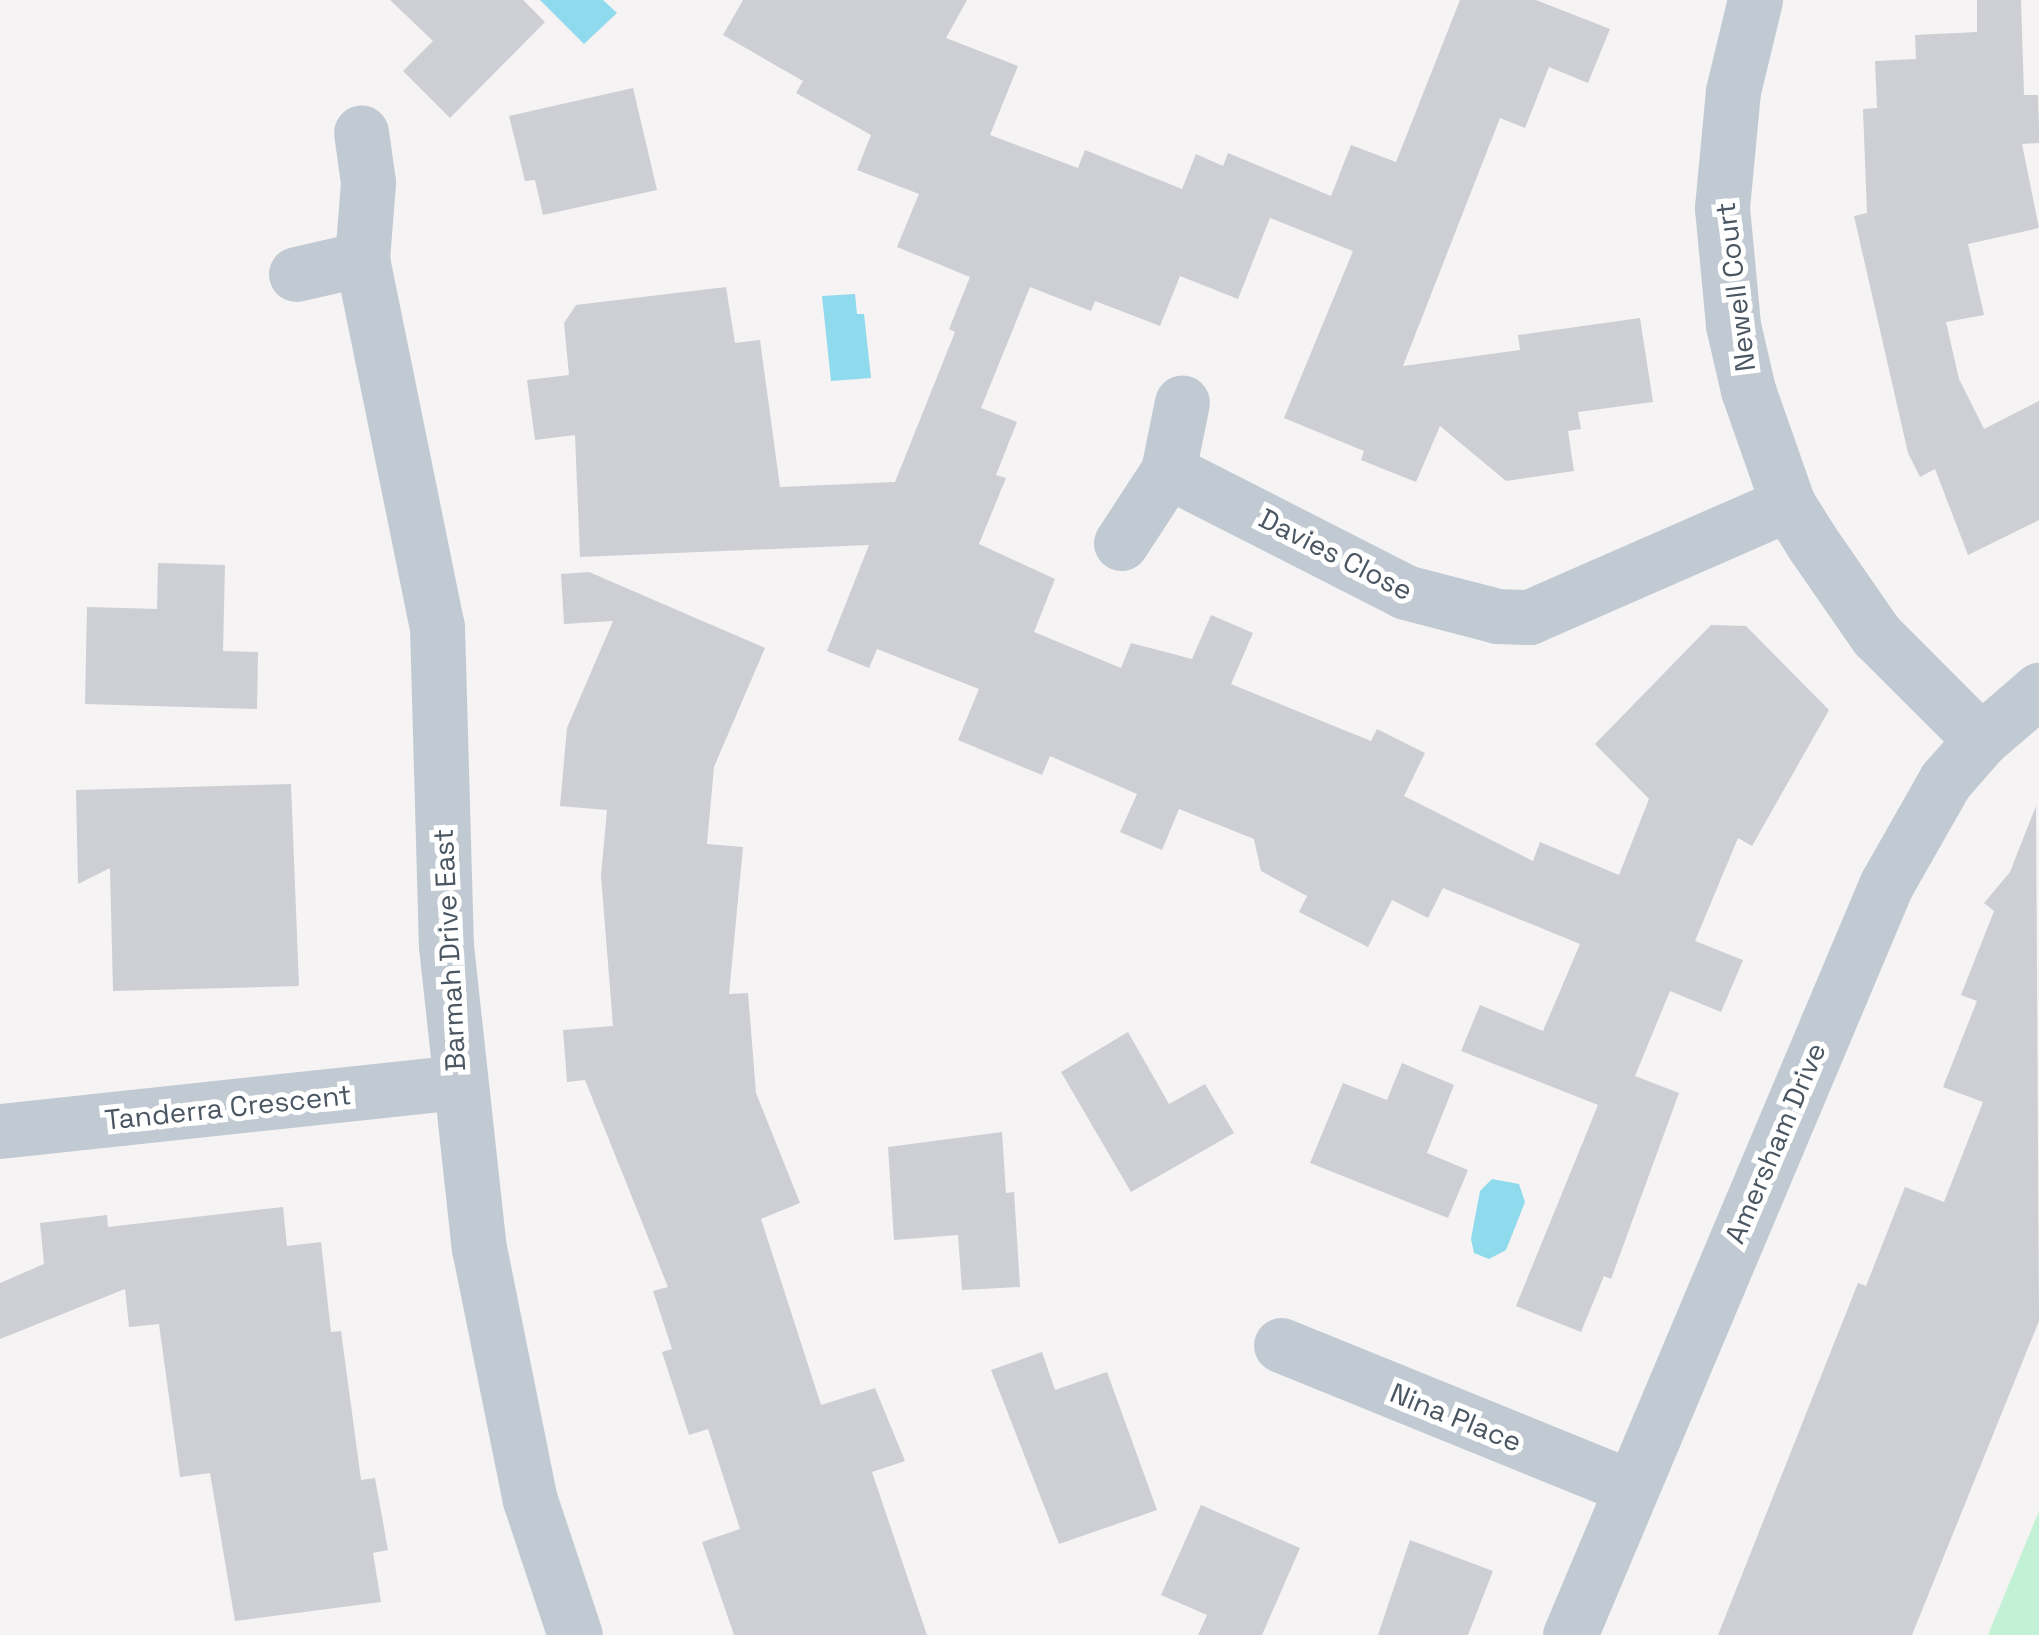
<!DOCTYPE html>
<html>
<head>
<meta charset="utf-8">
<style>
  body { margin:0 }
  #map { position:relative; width:2039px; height:1635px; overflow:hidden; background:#f5f3f3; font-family:"Space Grotesk",sans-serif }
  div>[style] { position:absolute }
  .green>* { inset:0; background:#c3f1d5 }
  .water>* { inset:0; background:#90daee }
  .building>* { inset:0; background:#cdcfd5 }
  .minor>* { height:55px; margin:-27.5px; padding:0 27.5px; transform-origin:27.5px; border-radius:27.5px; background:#c1cad2 }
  span { translate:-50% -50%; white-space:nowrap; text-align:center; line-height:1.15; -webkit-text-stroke:10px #fff; paint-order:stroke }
  .street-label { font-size:28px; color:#4a5661 }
</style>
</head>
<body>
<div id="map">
  <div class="green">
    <div style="clip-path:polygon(2039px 1511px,2039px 1635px,1988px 1635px)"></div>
  </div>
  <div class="water">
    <div style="clip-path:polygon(540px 0,603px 0,617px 13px,584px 44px)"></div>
    <div style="clip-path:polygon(855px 294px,857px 314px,864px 314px,871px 378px,831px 381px,822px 296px)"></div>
    <div style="clip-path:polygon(1492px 1179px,1519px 1184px,1525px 1202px,1506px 1250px,1489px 1259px,1474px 1253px,1471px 1239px,1480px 1191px)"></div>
  </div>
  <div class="building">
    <div style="clip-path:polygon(390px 0,523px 0,545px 22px,450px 118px,403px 71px,433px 41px)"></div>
    <div style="clip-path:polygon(743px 0,967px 0,946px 38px,1018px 66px,990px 135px,1078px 168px,1085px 150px,1182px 189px,1196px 154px,1223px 166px,1228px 153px,1331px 196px,1351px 145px,1396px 162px,1460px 0,1536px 0,1610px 29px,1588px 83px,1549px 67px,1525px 128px,1500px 118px,1403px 366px,1520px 350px,1518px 335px,1640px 318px,1653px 402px,1578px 412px,1581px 429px,1568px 431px,1574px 471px,1506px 481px,1440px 426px,1416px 482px,1361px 460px,1364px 451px,1284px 418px,1353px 251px,1270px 218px,1238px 299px,1180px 276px,1160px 326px,1095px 301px,1091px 311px,1030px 287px,981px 408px,1017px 422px,996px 475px,1006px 478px,979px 544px,1055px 579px,1034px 632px,1121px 668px,1131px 643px,1192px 659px,1211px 615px,1253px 633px,1231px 684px,1371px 741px,1377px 729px,1425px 753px,1404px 796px,1533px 861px,1540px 842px,1619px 875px,1649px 799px,1595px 744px,1711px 625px,1746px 626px,1829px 710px,1752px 846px,1738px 838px,1695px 941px,1743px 960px,1721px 1012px,1670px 991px,1635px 1076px,1679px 1093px,1611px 1279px,1604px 1276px,1581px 1332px,1516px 1306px,1598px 1105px,1461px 1051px,1480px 1005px,1543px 1031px,1580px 944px,1443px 888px,1428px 918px,1392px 900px,1368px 947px,1299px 912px,1307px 896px,1261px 871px,1254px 839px,1179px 809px,1162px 850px,1120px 832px,1137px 794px,1050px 756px,1042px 775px,958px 740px,979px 689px,877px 649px,869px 668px,827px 651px,869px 545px,580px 557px,575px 435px,535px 440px,527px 380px,569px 375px,564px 323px,576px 305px,726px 287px,735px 343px,760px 340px,780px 487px,895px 482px,955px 332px,949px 329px,970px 277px,897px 247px,919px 194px,857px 170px,871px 135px,796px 93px,803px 81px,723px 35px)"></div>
    <div style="clip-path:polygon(1977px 0,2021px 0,2024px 95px,2038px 95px,2039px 127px,2039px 143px,2022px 144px,2039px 228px,1968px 244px,1984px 315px,1946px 322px,1959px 379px,1984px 429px,2039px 401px,2039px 520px,1968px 555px,1935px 469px,1920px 477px,1908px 453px,1854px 216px,1867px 213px,1863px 109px,1877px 108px,1875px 61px,1916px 59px,1915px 35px,1977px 32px)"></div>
    <div style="clip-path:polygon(633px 88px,657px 190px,543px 215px,535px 180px,525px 181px,509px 116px)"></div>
    <div style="clip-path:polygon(158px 563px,225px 565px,223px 651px,258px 652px,257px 709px,85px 704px,87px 607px,157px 609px)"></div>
    <div style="clip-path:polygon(589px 572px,765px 648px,714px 767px,707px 844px,743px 847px,729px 994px,748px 993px,756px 1093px,800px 1203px,761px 1219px,821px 1405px,875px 1388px,905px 1461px,872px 1472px,927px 1635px,734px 1635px,702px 1542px,740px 1529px,708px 1429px,689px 1435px,662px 1352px,672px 1349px,653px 1291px,668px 1287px,585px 1080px,567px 1082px,563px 1030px,613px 1026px,601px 876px,607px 810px,560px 806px,567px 728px,613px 621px,564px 624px,561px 574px)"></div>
    <div style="clip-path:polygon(291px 784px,299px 986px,113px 991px,110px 868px,78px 884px,76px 790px)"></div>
    <div style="clip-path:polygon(2036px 806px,2039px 1321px,1912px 1635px,1718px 1635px,1858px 1283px,1866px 1286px,1905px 1187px,1944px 1202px,1983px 1102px,1943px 1087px,1977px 1001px,1961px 995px,1994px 911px,1984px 903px,2010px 872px)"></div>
    <div style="clip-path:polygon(1128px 1032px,1169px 1104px,1205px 1084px,1234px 1133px,1131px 1192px,1061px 1072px)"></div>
    <div style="clip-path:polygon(1402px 1063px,1454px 1085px,1427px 1153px,1468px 1170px,1448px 1218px,1310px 1163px,1343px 1083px,1387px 1100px)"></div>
    <div style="clip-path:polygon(1002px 1132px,1006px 1193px,1014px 1192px,1020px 1287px,962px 1290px,958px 1235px,894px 1240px,888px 1147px)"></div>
    <div style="clip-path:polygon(283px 1207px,287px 1246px,321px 1242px,331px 1332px,341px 1331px,361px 1480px,375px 1478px,388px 1550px,373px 1553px,381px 1602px,235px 1621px,210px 1473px,180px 1477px,159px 1324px,129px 1327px,125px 1289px,0 1339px,0 1283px,44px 1264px,40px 1223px,107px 1215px,108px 1227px)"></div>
    <div style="clip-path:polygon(1042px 1352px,1055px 1390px,1107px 1372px,1157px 1510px,1059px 1544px,991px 1370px)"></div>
    <div style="clip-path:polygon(1201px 1505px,1300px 1548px,1262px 1635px,1198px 1635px,1207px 1615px,1161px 1595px)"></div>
    <div style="clip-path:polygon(1410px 1540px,1493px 1571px,1468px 1635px,1378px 1635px)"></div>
  </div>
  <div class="minor">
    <div style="left:1755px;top:0;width:94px;rotate:103.6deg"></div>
    <div style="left:1733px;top:91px;width:118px;rotate:95.4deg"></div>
    <div style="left:1722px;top:208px;width:118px;rotate:84.6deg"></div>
    <div style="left:1733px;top:325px;width:67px;rotate:77deg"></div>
    <div style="left:1748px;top:390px;width:121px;rotate:70.7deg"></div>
    <div style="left:1788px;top:504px;width:47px;rotate:58deg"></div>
    <div style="left:1813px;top:544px;width:111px;rotate:55.3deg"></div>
    <div style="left:1876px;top:635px;width:148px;rotate:45deg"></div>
    <div style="left:362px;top:259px;width:375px;rotate:78.5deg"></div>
    <div style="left:437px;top:626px;width:320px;rotate:88.4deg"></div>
    <div style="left:446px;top:946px;width:304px;rotate:83.8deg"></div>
    <div style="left:479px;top:1248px;width:257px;rotate:78.6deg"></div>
    <div style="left:530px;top:1500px;width:142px;rotate:71.6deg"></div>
    <div style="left:296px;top:274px;width:68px;rotate:-12.8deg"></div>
    <div style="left:362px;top:259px;width:77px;rotate:-85.5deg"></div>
    <div style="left:368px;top:182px;width:50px;rotate:-98deg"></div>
    <div style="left:1168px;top:471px;width:266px;rotate:27deg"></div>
    <div style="left:1405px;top:592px;width:95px;rotate:14.6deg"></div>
    <div style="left:1497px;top:616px;width:32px;rotate:2deg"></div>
    <div style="left:1529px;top:617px;width:283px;rotate:-23.6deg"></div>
    <div style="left:1121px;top:543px;width:86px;rotate:-56.9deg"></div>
    <div style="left:1168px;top:471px;width:70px;rotate:-78.5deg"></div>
    <div style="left:0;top:1131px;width:459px;rotate:-6.1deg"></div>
    <div style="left:1281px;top:1345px;width:378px;rotate:22.1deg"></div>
    <div style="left:1570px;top:1635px;width:814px;rotate:-67.15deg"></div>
    <div style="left:1886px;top:885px;width:120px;rotate:-60.4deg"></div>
    <div style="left:1945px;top:781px;width:55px;rotate:-48.7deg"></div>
    <div style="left:1981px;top:740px;width:77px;rotate:-40.8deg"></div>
  </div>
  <div class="street-label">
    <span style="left:1735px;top:287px;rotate:-97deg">Newell Court</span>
    <span style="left:1336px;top:554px;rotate:27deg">Davies Close</span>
    <span style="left:449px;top:950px;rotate:-93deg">Barmah Drive East</span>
    <span style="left:228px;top:1107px;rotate:-6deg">Tanderra Crescent</span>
    <span style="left:1775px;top:1143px;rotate:-67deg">Amersham Drive</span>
    <span style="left:1456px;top:1417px;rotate:22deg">Nina Place</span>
  </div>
</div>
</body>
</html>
